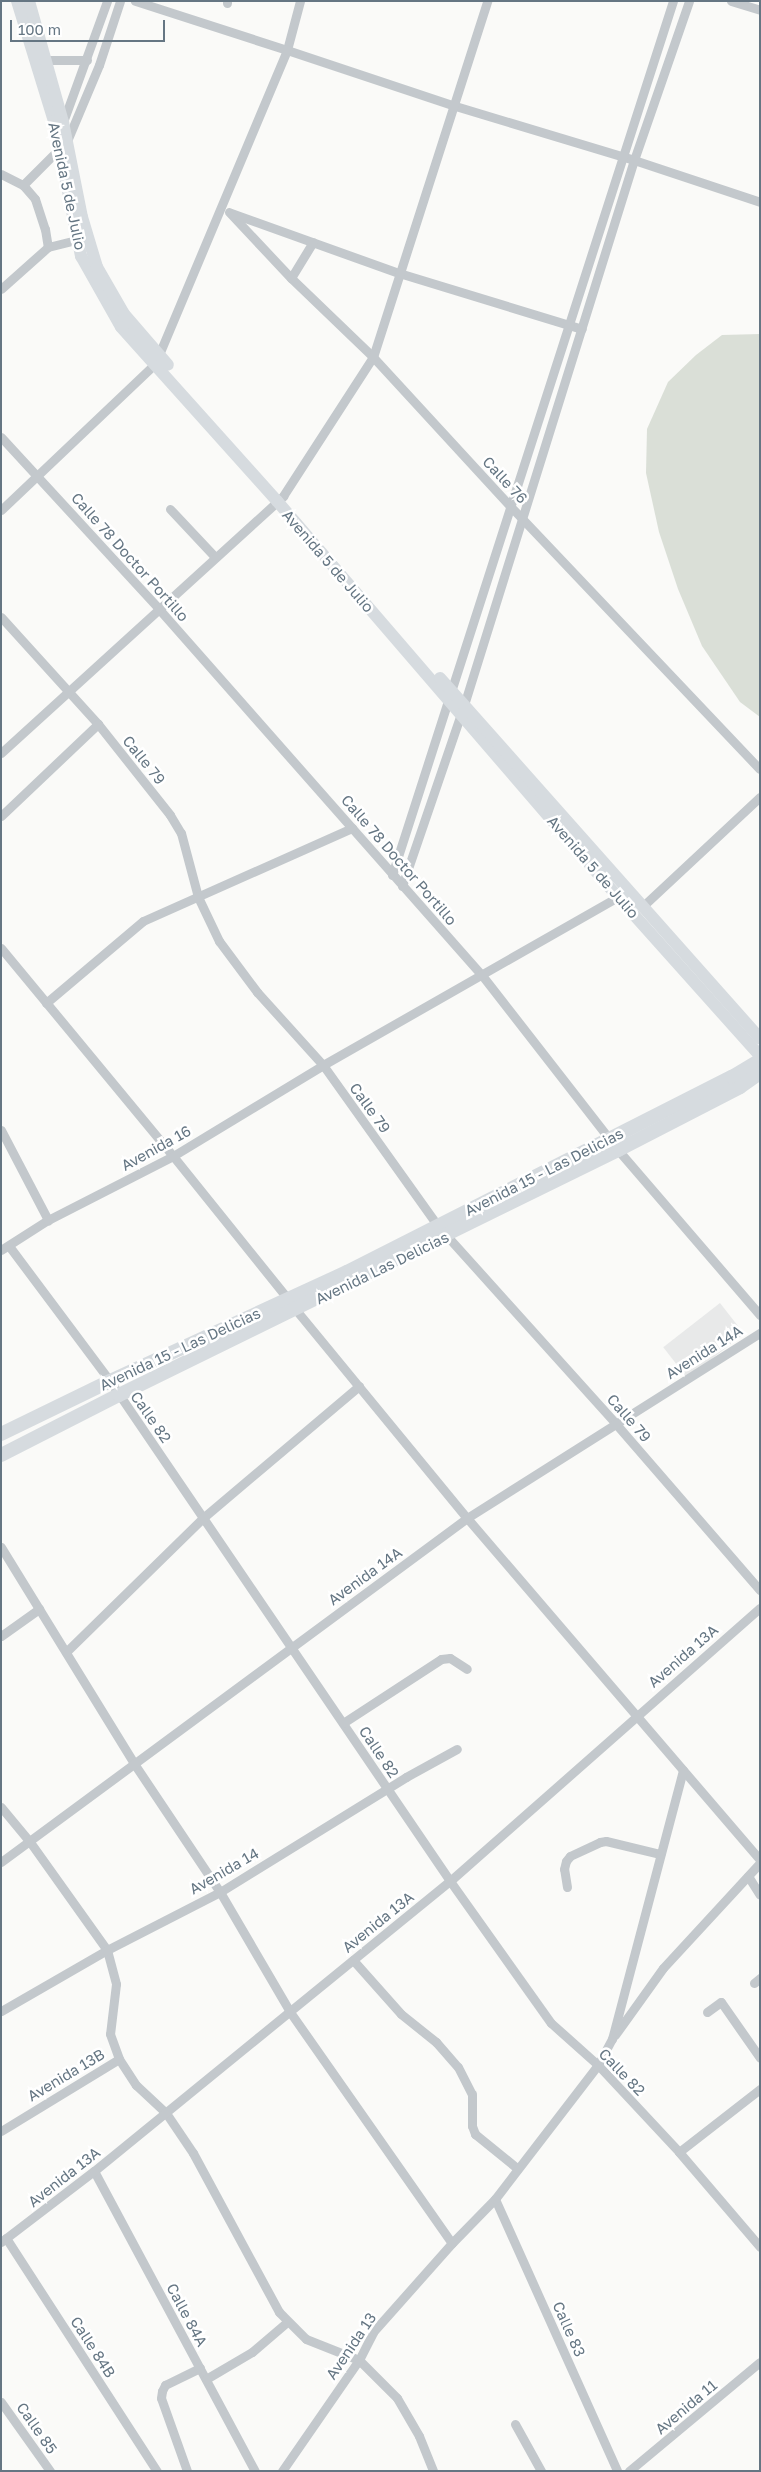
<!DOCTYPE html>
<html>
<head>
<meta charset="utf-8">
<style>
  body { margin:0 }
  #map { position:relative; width:761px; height:2472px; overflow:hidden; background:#fafaf8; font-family:"Golos Text",sans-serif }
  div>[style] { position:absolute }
  .built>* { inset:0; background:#e8e9e9; transform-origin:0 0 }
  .green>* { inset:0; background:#dadfd7 }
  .street>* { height:9px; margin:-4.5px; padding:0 4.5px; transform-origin:4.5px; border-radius:4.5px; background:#c3c8cc }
  .secondary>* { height:12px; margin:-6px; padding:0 6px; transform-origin:6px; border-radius:6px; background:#d6dbdf }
  .primary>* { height:14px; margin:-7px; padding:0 7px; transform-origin:7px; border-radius:7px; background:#d6dbdf }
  span { translate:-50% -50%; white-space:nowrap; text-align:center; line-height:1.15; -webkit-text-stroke:5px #fff; paint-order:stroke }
  .street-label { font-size:15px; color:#657683 }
  .frame { position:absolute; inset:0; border:2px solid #657683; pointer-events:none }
  .scale { position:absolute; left:10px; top:20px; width:155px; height:22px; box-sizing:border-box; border:2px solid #657683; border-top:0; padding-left:6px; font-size:15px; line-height:18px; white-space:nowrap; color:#657683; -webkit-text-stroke:4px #fff; paint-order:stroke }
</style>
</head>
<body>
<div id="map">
  <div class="built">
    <div style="left:720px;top:1303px;width:39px;height:72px;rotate:52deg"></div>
  </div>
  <div class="green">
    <div style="clip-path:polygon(760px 334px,760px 717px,740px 702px,702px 646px,678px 589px,659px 532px,646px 473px,647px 429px,668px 382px,696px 355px,722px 335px)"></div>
  </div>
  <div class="street">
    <div style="left:300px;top:1px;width:51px;rotate:104.9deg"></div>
    <div style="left:287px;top:50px;width:174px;rotate:18.4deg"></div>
    <div style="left:452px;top:105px;width:190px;rotate:16.8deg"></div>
    <div style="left:634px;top:160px;width:133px;rotate:18.4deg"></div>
    <div style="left:731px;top:1px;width:30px;rotate:17deg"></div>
    <div style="left:227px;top:3px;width:2px;rotate:-90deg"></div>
    <div style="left:45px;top:60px;width:42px"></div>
    <div style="left:63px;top:122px;width:129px;rotate:-70deg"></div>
    <div style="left:1px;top:174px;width:25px;rotate:27deg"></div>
    <div style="left:23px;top:185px;width:18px;rotate:49deg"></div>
    <div style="left:35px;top:199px;width:32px;rotate:72deg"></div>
    <div style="left:45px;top:229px;width:18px;rotate:81deg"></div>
    <div style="left:48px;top:247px;width:63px;rotate:138.2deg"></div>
    <div style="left:23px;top:185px;width:62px;rotate:-45deg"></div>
    <div style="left:67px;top:141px;width:82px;rotate:-67.2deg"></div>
    <div style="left:99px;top:65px;width:67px;rotate:-71.8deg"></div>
    <div style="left:229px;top:212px;width:91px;rotate:46.8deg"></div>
    <div style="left:291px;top:278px;width:114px;rotate:43.9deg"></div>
    <div style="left:373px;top:357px;width:204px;rotate:47.4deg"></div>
    <div style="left:511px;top:507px;width:361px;rotate:46.5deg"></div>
    <div style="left:231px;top:213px;width:178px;rotate:19.7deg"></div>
    <div style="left:399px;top:273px;width:191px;rotate:17deg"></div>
    <div style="left:48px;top:247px;width:30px;rotate:-14deg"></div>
    <div style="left:291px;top:278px;width:42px;rotate:-58.6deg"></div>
    <div style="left:1px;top:437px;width:232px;rotate:47.4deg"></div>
    <div style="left:158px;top:608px;width:488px;rotate:48.6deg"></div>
    <div style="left:481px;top:974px;width:223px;rotate:52.1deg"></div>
    <div style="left:618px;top:1150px;width:218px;rotate:49.3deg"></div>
    <div style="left:170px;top:509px;width:66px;rotate:46.8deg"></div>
    <div style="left:1px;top:510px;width:212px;rotate:-43.5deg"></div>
    <div style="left:155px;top:364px;width:341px;rotate:-67.2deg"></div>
    <div style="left:287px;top:50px;width:160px;rotate:-162.1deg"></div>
    <div style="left:1px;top:617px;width:144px;rotate:47.8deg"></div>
    <div style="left:98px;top:724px;width:116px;rotate:51.6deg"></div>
    <div style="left:170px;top:815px;width:21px;rotate:59deg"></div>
    <div style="left:181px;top:833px;width:66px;rotate:75.1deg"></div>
    <div style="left:198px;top:897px;width:49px;rotate:64.5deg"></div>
    <div style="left:219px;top:941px;width:64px;rotate:53.3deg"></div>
    <div style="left:257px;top:992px;width:98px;rotate:47.9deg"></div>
    <div style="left:323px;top:1065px;width:198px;rotate:54.5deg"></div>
    <div style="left:438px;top:1226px;width:266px;rotate:48deg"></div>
    <div style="left:616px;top:1424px;width:220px;rotate:49.1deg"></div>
    <div style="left:1px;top:753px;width:382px;rotate:-42.3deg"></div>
    <div style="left:283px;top:496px;width:166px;rotate:-57.1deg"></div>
    <div style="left:373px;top:357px;width:374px;rotate:-72.2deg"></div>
    <div style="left:1px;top:816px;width:134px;rotate:-43.5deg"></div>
    <div style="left:392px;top:875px;width:918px;rotate:-72.18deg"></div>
    <div style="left:402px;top:886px;width:191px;rotate:-71.1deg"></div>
    <div style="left:464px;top:705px;width:571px;rotate:-72.68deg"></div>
    <div style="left:634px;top:160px;width:168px;rotate:-70.9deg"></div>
    <div style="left:643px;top:906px;width:160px;rotate:-43deg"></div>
    <div style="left:1px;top:948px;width:270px;rotate:50.4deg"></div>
    <div style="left:173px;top:1156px;width:184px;rotate:51.2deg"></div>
    <div style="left:46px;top:1003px;width:127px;rotate:-40.2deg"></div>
    <div style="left:143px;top:921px;width:229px;rotate:-24deg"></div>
    <div style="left:1px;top:1130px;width:102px;rotate:62.4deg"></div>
    <div style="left:9px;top:1246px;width:169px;rotate:53.2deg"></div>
    <div style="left:110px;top:1381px;width:605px;rotate:55.78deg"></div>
    <div style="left:450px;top:1881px;width:174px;rotate:54.6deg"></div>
    <div style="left:551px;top:2023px;width:63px;rotate:41.8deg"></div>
    <div style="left:598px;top:2065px;width:119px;rotate:47deg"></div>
    <div style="left:679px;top:2152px;width:125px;rotate:49.5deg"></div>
    <div style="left:1px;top:1250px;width:56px;rotate:-32.6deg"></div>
    <div style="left:48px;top:1220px;width:140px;rotate:-27.1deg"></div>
    <div style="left:173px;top:1156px;width:175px;rotate:-31.2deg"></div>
    <div style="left:323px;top:1065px;width:339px;rotate:-29.7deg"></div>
    <div style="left:296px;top:1310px;width:269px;rotate:50.6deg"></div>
    <div style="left:467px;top:1518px;width:450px;rotate:49.4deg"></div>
    <div style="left:1px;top:1547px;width:256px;rotate:58.4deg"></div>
    <div style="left:135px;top:1765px;width:153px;rotate:56.2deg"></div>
    <div style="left:220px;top:1892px;width:139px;rotate:59.7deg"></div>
    <div style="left:290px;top:2012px;width:282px;rotate:55deg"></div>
    <div style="left:1px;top:1636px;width:47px;rotate:-35.4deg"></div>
    <div style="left:66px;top:1652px;width:193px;rotate:-44.4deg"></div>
    <div style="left:204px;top:1517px;width:203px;rotate:-40.2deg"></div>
    <div style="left:343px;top:1723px;width:117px;rotate:-33.1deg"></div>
    <div style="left:441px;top:1659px;width:9px;rotate:-6deg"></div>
    <div style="left:450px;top:1658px;width:20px;rotate:33deg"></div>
    <div style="left:1px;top:1807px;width:45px;rotate:50.4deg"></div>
    <div style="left:30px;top:1842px;width:133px;rotate:54.5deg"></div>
    <div style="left:107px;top:1950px;width:35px;rotate:75deg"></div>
    <div style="left:116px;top:1984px;width:50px;rotate:96.8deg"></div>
    <div style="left:110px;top:2034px;width:27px;rotate:70deg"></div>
    <div style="left:119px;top:2059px;width:31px;rotate:57deg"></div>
    <div style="left:136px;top:2085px;width:41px;rotate:43deg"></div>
    <div style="left:166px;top:2113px;width:48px;rotate:56deg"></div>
    <div style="left:193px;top:2153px;width:181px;rotate:61.6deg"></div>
    <div style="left:279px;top:2312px;width:38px;rotate:45deg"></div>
    <div style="left:306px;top:2339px;width:57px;rotate:21.6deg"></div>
    <div style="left:359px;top:2360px;width:54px;rotate:45deg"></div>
    <div style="left:397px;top:2398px;width:44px;rotate:59.9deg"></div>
    <div style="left:419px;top:2436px;width:38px;rotate:68deg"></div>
    <div style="left:1px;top:1862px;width:579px;rotate:-36.43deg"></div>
    <div style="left:467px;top:1518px;width:347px;rotate:-32.3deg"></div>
    <div style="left:748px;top:1876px;width:22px;rotate:58deg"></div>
    <div style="left:567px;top:1887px;width:18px;rotate:-99deg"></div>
    <div style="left:564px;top:1869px;width:8px;rotate:-76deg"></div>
    <div style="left:566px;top:1861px;width:6px;rotate:-51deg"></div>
    <div style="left:570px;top:1856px;width:33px;rotate:-25deg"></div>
    <div style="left:600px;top:1842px;width:6px;rotate:-9deg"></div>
    <div style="left:606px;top:1841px;width:56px;rotate:13.5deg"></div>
    <div style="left:353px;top:1960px;width:72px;rotate:48.4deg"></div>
    <div style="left:401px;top:2014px;width:45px;rotate:38.7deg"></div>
    <div style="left:436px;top:2042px;width:33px;rotate:49deg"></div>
    <div style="left:458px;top:2067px;width:30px;rotate:63deg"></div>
    <div style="left:472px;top:2094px;width:32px;rotate:90deg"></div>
    <div style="left:472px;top:2126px;width:9px;rotate:69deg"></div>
    <div style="left:475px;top:2134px;width:55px;rotate:39.1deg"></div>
    <div style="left:754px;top:1983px;width:8px;rotate:-40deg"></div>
    <div style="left:1px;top:2011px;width:122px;rotate:-29.9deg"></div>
    <div style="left:107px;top:1950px;width:127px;rotate:-27.2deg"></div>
    <div style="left:220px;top:1892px;width:219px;rotate:-31.7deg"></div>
    <div style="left:406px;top:1777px;width:58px;rotate:-28.8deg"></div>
    <div style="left:707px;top:2012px;width:17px;rotate:-36deg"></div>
    <div style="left:721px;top:2002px;width:68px;rotate:55.1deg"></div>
    <div style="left:615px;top:2035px;width:82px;rotate:-54.4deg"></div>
    <div style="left:663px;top:1968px;width:143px;rotate:-47.3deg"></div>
    <div style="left:1px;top:2131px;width:138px;rotate:-31.4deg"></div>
    <div style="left:679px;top:2152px;width:103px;rotate:-37.9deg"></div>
    <div style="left:94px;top:2171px;width:340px;rotate:61.8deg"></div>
    <div style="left:495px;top:2199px;width:298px;rotate:65.8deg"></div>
    <div style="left:6px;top:2238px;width:278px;rotate:57.1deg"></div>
    <div style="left:1px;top:2242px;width:117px;rotate:-37.4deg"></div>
    <div style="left:94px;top:2171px;width:459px;rotate:-39.2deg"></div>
    <div style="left:450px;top:1881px;width:413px;rotate:-41.4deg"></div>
    <div style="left:206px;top:2379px;width:53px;rotate:-30.4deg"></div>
    <div style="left:252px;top:2352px;width:46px;rotate:-40.6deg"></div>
    <div style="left:1px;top:2402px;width:85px;rotate:54.6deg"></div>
    <div style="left:515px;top:2424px;width:54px;rotate:61deg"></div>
    <div style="left:187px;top:2471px;width:77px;rotate:-109.6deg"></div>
    <div style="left:161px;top:2398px;width:7px;rotate:-82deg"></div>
    <div style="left:162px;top:2391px;width:7px;rotate:-63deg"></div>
    <div style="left:165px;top:2385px;width:39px;rotate:-26deg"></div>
    <div style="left:282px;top:2471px;width:135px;rotate:-55.3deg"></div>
    <div style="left:359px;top:2360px;width:31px;rotate:-63deg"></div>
    <div style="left:373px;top:2332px;width:119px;rotate:-48.4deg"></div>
    <div style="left:452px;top:2243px;width:62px;rotate:-45.7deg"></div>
    <div style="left:495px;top:2199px;width:169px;rotate:-52.5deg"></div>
    <div style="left:598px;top:2065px;width:30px;rotate:-62deg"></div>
    <div style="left:612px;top:2039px;width:278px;rotate:-75.2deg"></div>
    <div style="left:629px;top:2471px;width:170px;rotate:-39.8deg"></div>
  </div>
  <div class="secondary">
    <div style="left:17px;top:1px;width:126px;rotate:72.9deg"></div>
    <div style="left:54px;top:121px;width:138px;rotate:78.7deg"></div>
    <div style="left:81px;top:256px;width:81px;rotate:60.6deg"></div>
    <div style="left:121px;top:327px;width:234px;rotate:48.1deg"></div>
    <div style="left:277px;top:501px;width:523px;rotate:49.27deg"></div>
    <div style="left:618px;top:897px;width:213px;rotate:48.2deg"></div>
    <div style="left:29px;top:1px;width:126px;rotate:74.3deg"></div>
    <div style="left:63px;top:122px;width:97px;rotate:78.7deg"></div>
    <div style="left:82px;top:217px;width:52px;rotate:73.3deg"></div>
    <div style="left:97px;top:267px;width:54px;rotate:60.1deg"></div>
    <div style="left:124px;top:314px;width:67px;rotate:49.2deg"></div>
    <div style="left:440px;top:678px;width:482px;rotate:48.4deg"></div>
  </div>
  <div class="primary">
    <div style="left:1px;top:1434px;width:121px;rotate:-25.9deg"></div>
    <div style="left:110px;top:1381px;width:261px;rotate:-24.7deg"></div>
    <div style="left:347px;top:1272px;width:432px;rotate:-26.9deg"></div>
    <div style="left:732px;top:1077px;width:33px;rotate:-31deg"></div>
    <div style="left:1px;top:1455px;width:132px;rotate:-27deg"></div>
    <div style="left:119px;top:1395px;width:556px;rotate:-26.15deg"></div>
    <div style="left:618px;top:1150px;width:137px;rotate:-27.3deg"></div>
    <div style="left:740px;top:1087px;width:24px;rotate:-35deg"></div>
  </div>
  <div class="street-label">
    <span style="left:67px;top:186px;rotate:78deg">Avenida 5 de Julio</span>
    <span style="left:505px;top:480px;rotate:47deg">Calle 76</span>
    <span style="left:130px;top:557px;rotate:48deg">Calle 78 Doctor Portillo</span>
    <span style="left:328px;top:561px;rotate:49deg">Avenida 5 de Julio</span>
    <span style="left:144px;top:760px;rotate:51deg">Calle 79</span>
    <span style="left:399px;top:860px;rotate:49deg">Calle 78 Doctor Portillo</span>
    <span style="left:593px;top:867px;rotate:49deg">Avenida 5 de Julio</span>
    <span style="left:370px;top:1108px;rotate:54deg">Calle 79</span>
    <span style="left:156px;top:1148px;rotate:-29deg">Avenida 16</span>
    <span style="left:544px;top:1172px;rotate:-27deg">Avenida 15 - Las Delicias</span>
    <span style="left:382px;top:1268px;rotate:-26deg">Avenida Las Delicias</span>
    <span style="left:180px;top:1349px;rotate:-25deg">Avenida 15 - Las Delicias</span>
    <span style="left:704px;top:1352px;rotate:-32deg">Avenida 14A</span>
    <span style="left:151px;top:1417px;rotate:55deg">Calle 82</span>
    <span style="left:629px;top:1418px;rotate:49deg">Calle 79</span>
    <span style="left:365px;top:1576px;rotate:-36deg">Avenida 14A</span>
    <span style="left:683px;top:1656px;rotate:-41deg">Avenida 13A</span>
    <span style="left:379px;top:1752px;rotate:56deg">Calle 82</span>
    <span style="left:224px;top:1871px;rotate:-30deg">Avenida 14</span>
    <span style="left:378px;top:1922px;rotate:-39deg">Avenida 13A</span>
    <span style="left:622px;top:2072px;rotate:46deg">Calle 82</span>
    <span style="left:66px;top:2075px;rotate:-31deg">Avenida 13B</span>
    <span style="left:64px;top:2177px;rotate:-38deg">Avenida 13A</span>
    <span style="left:187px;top:2315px;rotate:62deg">Calle 84A</span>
    <span style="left:569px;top:2329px;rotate:66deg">Calle 83</span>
    <span style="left:351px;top:2346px;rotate:-56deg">Avenida 13</span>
    <span style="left:93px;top:2347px;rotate:57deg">Calle 84B</span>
    <span style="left:686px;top:2407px;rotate:-40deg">Avenida 11</span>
    <span style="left:37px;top:2428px;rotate:55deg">Calle 85</span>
  </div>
  <div class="frame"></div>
  <div class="scale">100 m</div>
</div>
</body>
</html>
